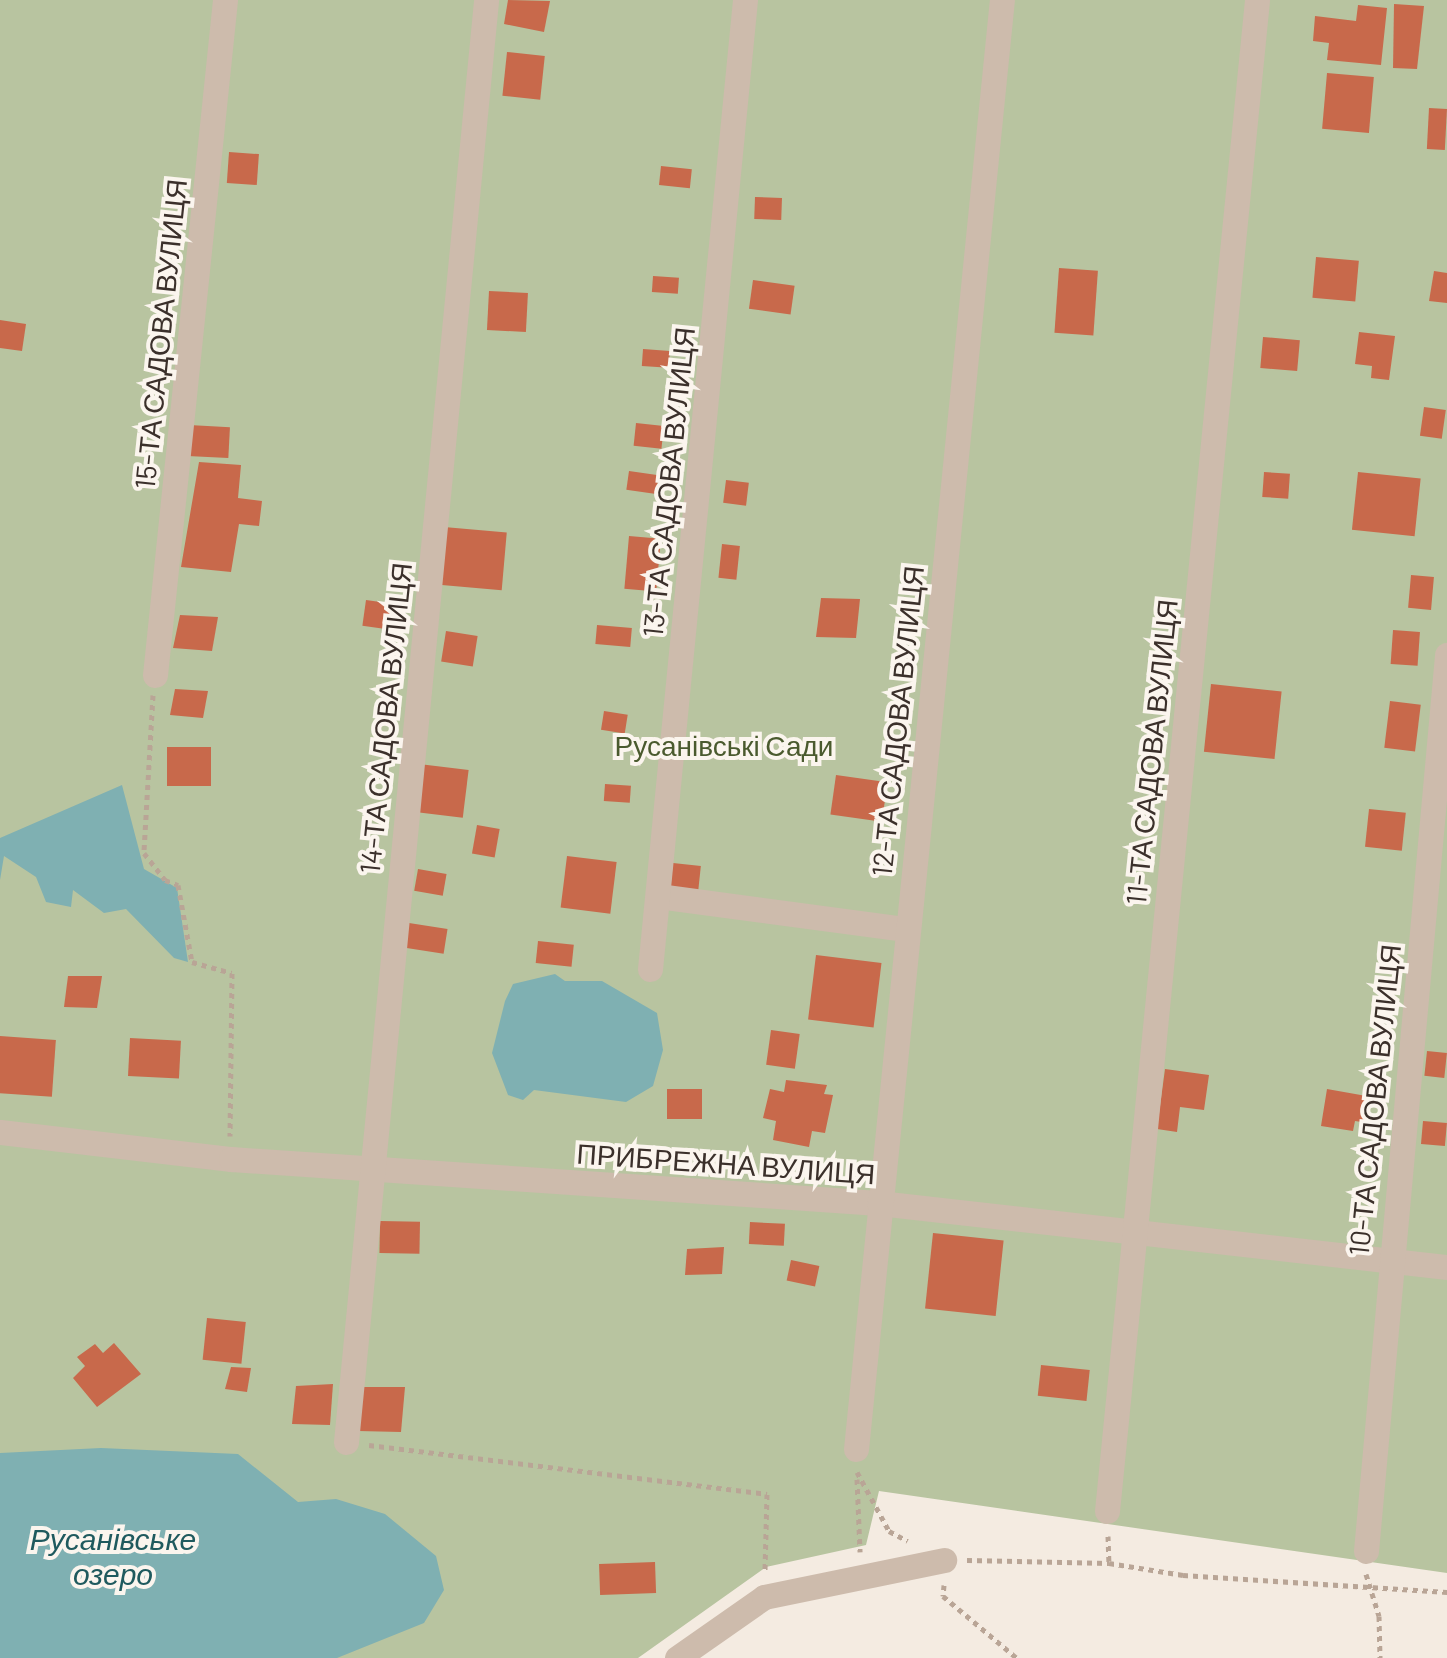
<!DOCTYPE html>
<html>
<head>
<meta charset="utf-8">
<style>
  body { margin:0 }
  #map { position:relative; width:1447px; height:1658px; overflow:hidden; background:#f4ebe1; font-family:Barlow,sans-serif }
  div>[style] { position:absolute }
  .green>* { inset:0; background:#b8c4a0 }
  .water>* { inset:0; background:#7fb0b2 }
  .building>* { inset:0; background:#c8694b; transform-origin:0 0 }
  .path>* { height:5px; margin-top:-2.5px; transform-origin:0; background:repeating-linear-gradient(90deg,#b9a596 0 5px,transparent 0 10px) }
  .street>* { height:25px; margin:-12.5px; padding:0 12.5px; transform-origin:12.5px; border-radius:12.5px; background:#cdbbac }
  span { translate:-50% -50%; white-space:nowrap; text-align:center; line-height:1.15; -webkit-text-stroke:8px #fbf5ee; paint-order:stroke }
  .street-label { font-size:28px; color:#3b302b }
  .park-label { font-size:28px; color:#4a5a2e }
  .water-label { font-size:30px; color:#1f5a5e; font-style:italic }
</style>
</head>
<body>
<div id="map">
  <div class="green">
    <div style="clip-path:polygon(0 0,1447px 0,1447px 1573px,879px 1491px,866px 1545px,766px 1567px,638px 1658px,0 1658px)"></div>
  </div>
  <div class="water">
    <div style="clip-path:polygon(122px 785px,144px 869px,177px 888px,188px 962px,174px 958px,126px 909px,104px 913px,73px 890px,71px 907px,46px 902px,36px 877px,4px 856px,0 880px,0 838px)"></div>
    <div style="clip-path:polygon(555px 974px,565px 981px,602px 981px,657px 1013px,663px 1050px,653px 1086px,626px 1102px,534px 1090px,523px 1100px,508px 1095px,492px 1053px,505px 1001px,513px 984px)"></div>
    <div style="clip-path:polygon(101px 1448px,238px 1454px,298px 1502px,336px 1499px,385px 1514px,436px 1556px,444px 1590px,424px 1623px,337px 1658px,0 1658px,0 1453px)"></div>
  </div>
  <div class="building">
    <div style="clip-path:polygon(508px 0,550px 1px,544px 32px,504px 24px)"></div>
    <div style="clip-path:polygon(1394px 4px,1424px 6px,1417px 69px,1393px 68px)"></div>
    <div style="clip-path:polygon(1358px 5px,1387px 8px,1381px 65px,1327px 60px,1329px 43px,1313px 41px,1315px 16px,1356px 21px)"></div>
    <div style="left:507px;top:52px;width:38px;height:44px;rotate:6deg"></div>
    <div style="left:1327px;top:73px;width:47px;height:56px;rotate:5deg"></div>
    <div style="left:1429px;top:108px;width:18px;height:41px;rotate:3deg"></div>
    <div style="left:229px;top:152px;width:30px;height:31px;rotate:4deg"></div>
    <div style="left:661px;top:166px;width:31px;height:19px;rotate:6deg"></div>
    <div style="left:755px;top:197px;width:27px;height:22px;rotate:2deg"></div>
    <div style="left:1316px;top:257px;width:43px;height:41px;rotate:5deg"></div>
    <div style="left:1059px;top:268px;width:39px;height:65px;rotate:4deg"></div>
    <div style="clip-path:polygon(1434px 271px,1447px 273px,1447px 303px,1429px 301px)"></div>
    <div style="left:653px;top:276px;width:26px;height:16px;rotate:4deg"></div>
    <div style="left:753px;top:280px;width:42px;height:29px;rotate:8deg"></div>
    <div style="left:489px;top:291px;width:39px;height:39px;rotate:3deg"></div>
    <div style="clip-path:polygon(0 320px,26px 324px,22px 351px,0 348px)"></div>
    <div style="clip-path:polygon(1359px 332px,1395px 336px,1389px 380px,1371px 378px,1372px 366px,1355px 364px)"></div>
    <div style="left:1263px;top:337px;width:37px;height:31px;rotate:5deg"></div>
    <div style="left:643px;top:349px;width:27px;height:17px;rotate:4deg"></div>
    <div style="left:1424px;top:407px;width:22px;height:29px;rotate:8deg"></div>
    <div style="left:636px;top:423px;width:28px;height:23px;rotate:6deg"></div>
    <div style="left:189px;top:425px;width:41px;height:31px;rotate:3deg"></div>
    <div style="clip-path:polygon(199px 462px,241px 465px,238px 498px,262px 501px,259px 526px,239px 524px,231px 572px,181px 567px)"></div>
    <div style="left:629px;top:471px;width:30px;height:19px;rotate:8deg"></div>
    <div style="left:1264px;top:472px;width:26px;height:25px;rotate:4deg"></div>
    <div style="left:1358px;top:472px;width:63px;height:58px;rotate:6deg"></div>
    <div style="left:726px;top:480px;width:23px;height:23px;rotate:7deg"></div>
    <div style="left:444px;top:527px;width:63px;height:58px;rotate:5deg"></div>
    <div style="left:629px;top:536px;width:32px;height:53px;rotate:5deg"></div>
    <div style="left:722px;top:544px;width:18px;height:34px;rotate:6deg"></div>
    <div style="left:1411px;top:575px;width:23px;height:33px;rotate:5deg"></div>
    <div style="clip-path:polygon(821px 598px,860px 599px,856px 638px,816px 637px)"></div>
    <div style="left:366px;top:600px;width:36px;height:26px;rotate:8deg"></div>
    <div style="clip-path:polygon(180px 615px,218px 617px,212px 651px,173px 648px)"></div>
    <div style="left:597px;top:625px;width:35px;height:19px;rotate:5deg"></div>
    <div style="left:1393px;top:630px;width:27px;height:34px;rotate:4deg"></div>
    <div style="left:446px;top:631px;width:32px;height:31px;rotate:9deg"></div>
    <div style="left:1211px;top:684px;width:71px;height:68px;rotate:6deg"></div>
    <div style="clip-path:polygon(175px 689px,208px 691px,203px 718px,170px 715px)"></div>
    <div style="left:1390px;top:701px;width:31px;height:47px;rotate:7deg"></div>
    <div style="left:604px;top:711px;width:24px;height:19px;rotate:9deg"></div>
    <div style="left:167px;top:747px;width:44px;height:39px"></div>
    <div style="left:419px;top:764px;width:50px;height:48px;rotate:7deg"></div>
    <div style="left:836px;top:775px;width:52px;height:40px;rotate:8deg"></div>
    <div style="left:605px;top:784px;width:26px;height:17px;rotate:4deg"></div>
    <div style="left:1369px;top:809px;width:37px;height:38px;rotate:6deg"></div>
    <div style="left:477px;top:825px;width:23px;height:29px;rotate:10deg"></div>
    <div style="left:567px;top:856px;width:50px;height:52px;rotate:7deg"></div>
    <div style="left:673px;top:863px;width:28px;height:28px;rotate:6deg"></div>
    <div style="left:418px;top:869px;width:29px;height:22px;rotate:10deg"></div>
    <div style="left:409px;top:923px;width:39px;height:25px;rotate:9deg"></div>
    <div style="left:538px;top:941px;width:36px;height:22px;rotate:6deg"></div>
    <div style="left:816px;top:955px;width:66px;height:65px;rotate:7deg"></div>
    <div style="clip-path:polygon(68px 976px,102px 976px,97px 1008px,64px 1007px)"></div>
    <div style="left:771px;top:1030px;width:29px;height:35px;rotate:8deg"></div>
    <div style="left:0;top:1036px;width:56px;height:57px;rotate:4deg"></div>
    <div style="left:130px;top:1038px;width:51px;height:38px;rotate:3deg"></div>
    <div style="left:1427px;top:1051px;width:20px;height:25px;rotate:6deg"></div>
    <div style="clip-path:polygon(1165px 1069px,1209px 1075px,1204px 1110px,1180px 1107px,1177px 1132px,1157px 1129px)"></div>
    <div style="clip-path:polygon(786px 1080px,827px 1085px,824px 1094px,833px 1095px,825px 1133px,812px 1131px,809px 1147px,773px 1140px,776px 1121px,763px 1118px,770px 1089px,784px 1092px)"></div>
    <div style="left:667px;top:1089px;width:35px;height:30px"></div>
    <div style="clip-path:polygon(1327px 1089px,1372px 1097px,1368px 1123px,1355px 1121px,1353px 1131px,1321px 1126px)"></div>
    <div style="left:1423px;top:1121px;width:24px;height:23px;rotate:5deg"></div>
    <div style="left:380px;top:1221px;width:40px;height:32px;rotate:1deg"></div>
    <div style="left:750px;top:1222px;width:35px;height:22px;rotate:3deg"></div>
    <div style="left:933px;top:1233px;width:71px;height:76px;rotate:6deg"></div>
    <div style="clip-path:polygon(724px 1247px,722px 1274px,685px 1275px,687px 1249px)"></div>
    <div style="left:791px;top:1260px;width:29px;height:21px;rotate:12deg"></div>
    <div style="left:207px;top:1318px;width:39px;height:42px;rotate:6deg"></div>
    <div style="clip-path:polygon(114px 1343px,141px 1374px,97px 1407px,73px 1378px,85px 1366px,77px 1357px,95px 1344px,103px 1353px)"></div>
    <div style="left:1041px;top:1365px;width:49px;height:31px;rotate:6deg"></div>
    <div style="clip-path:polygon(231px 1367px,251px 1368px,247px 1392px,225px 1389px)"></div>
    <div style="clip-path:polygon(333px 1384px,330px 1425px,292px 1424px,296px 1386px)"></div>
    <div style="clip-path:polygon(363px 1387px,405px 1387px,401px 1432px,358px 1431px)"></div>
    <div style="left:655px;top:1562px;width:31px;height:56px;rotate:88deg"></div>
  </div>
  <div class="path">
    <div style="left:153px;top:695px;width:158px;rotate:93.3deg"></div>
    <div style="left:144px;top:853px;width:34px;rotate:52deg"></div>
    <div style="left:165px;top:880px;width:14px;rotate:21deg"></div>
    <div style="left:178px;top:885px;width:78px;rotate:79.7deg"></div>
    <div style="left:192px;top:962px;width:41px;rotate:15.4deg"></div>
    <div style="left:232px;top:973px;width:163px;rotate:90.7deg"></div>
    <div style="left:369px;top:1445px;width:401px;rotate:7deg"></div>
    <div style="left:767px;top:1494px;width:78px;rotate:91.5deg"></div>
    <div style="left:857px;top:1472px;width:67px;rotate:61.5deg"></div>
    <div style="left:889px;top:1531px;width:21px;rotate:28deg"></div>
    <div style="left:857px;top:1479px;width:73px;rotate:87.6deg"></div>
    <div style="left:1108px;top:1536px;width:27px;rotate:88deg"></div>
    <div style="left:967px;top:1560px;width:142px;rotate:1.2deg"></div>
    <div style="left:1109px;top:1563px;width:75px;rotate:9.2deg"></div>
    <div style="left:1183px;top:1575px;width:265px;rotate:3.7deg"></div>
    <div style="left:1366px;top:1574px;width:44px;rotate:72.8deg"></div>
    <div style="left:1379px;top:1616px;width:42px;rotate:88.6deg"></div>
    <div style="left:944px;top:1585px;width:11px;rotate:95deg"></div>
    <div style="left:943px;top:1596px;width:97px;rotate:40deg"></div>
  </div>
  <div class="street">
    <div style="left:155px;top:675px;width:679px;rotate:-84.08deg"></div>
    <div style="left:658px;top:896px;width:250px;rotate:7.6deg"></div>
    <div style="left:650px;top:969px;width:974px;rotate:-84.4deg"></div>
    <div style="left:0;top:1132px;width:233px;rotate:6.7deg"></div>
    <div style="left:231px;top:1159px;width:649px;rotate:3.88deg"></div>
    <div style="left:879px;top:1203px;width:572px;rotate:6.43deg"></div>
    <div style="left:346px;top:1442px;width:1449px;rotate:-84.45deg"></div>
    <div style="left:856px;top:1449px;width:1456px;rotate:-84.25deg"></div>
    <div style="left:1107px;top:1511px;width:1518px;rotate:-84.33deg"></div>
    <div style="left:1366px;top:1551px;width:900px;rotate:-84.83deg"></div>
    <div style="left:677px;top:1658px;width:106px;rotate:-35deg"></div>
    <div style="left:764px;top:1597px;width:184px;rotate:-11.6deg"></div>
  </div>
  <div class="street-label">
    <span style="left:160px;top:334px;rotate:-84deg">15-ТА САДОВА ВУЛИЦЯ</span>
    <span style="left:668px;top:482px;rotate:-84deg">13-ТА САДОВА ВУЛИЦЯ</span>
    <span style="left:385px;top:718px;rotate:-84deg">14-ТА САДОВА ВУЛИЦЯ</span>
    <span style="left:897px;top:721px;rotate:-84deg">12-ТА САДОВА ВУЛИЦЯ</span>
    <span style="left:1151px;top:752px;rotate:-84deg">11-ТА САДОВА ВУЛИЦЯ</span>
    <span style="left:1374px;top:1100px;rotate:-84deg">10-ТА САДОВА ВУЛИЦЯ</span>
    <span style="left:726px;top:1163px;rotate:4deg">ПРИБРЕЖНА ВУЛИЦЯ</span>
  </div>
  <div class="park-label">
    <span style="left:724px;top:745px">Русанівські Сади</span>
  </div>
  <div class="water-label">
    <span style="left:113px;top:1555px">Русанівське<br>озеро</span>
  </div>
</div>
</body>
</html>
